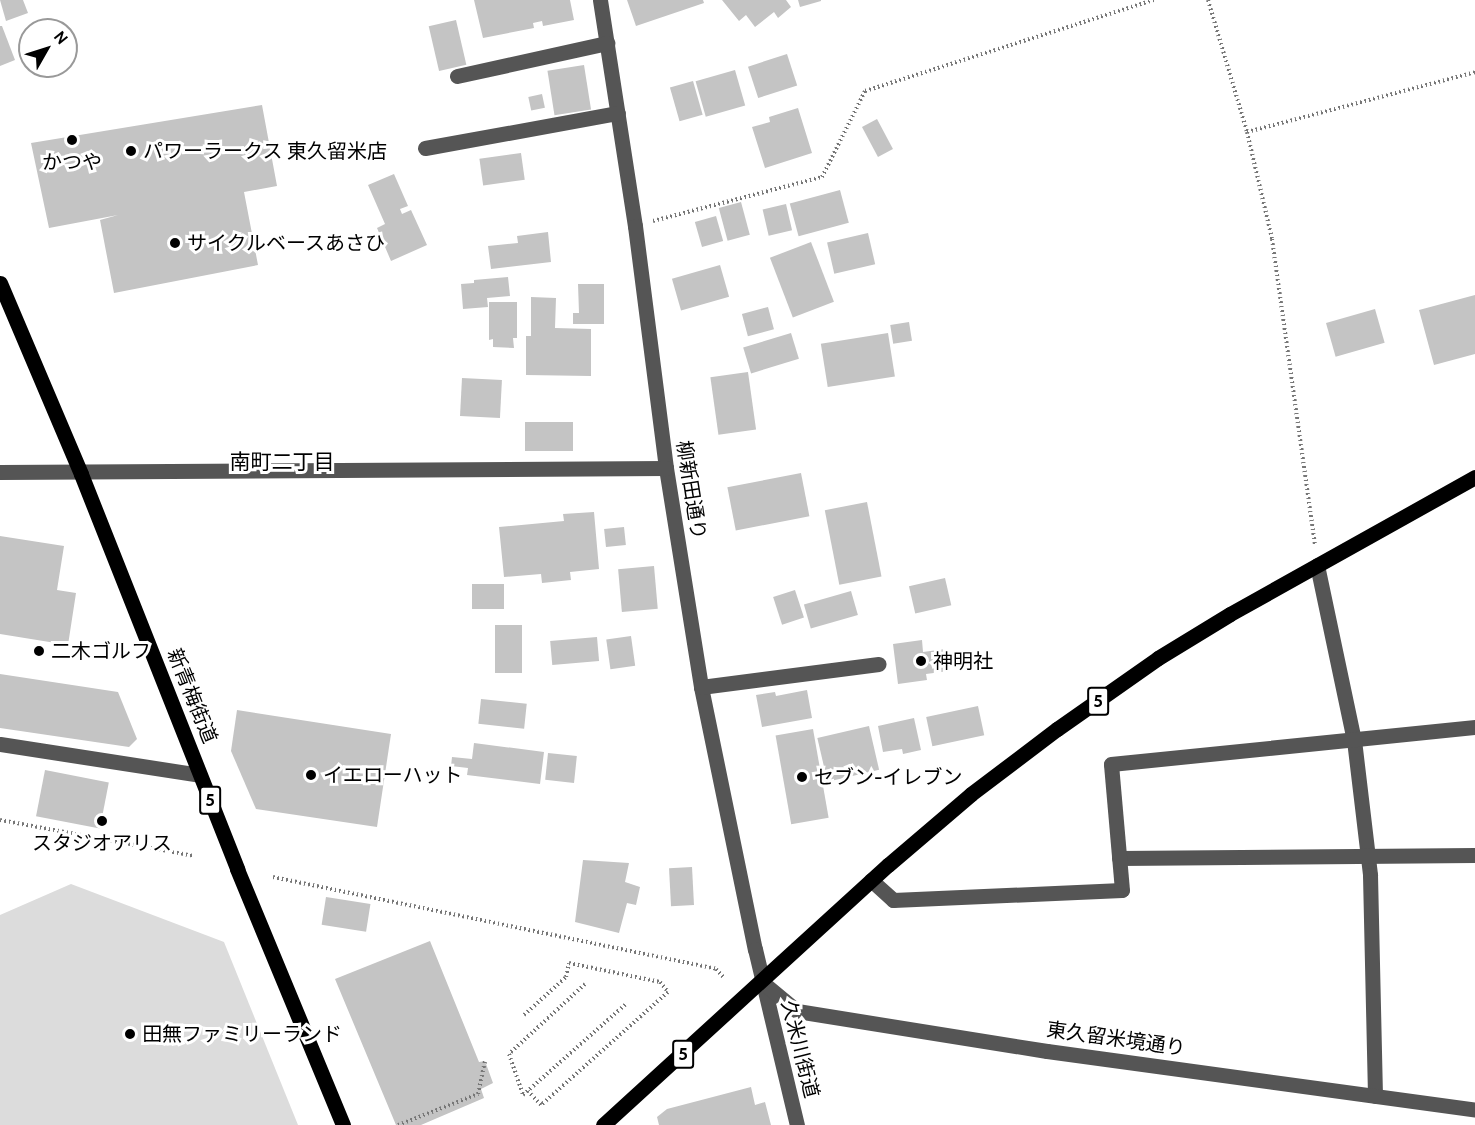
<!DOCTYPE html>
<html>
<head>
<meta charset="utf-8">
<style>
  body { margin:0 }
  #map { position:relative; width:1475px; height:1125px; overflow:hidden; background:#fff; font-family:Cabin,"Noto Sans JP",sans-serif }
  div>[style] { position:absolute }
  .green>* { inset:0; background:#dcdcdc }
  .building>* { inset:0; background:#c4c4c4; transform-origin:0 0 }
  .path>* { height:4px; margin-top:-2px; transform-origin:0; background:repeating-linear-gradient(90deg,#777 0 1.5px,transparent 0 4.5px) }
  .minor>* { height:15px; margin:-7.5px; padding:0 7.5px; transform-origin:7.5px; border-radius:7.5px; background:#555 }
  .major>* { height:15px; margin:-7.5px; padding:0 7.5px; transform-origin:7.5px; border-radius:7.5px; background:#000 }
  .dots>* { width:16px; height:16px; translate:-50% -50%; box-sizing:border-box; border:3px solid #fff; border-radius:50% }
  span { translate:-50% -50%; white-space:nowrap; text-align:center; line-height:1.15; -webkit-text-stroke:6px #fff; paint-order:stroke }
  .shield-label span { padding:2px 4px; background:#fff; border:2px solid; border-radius:4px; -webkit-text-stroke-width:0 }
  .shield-label { font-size:18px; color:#000; font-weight:700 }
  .poi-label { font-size:20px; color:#000 }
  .left { translate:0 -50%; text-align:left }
  .street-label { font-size:20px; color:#000 }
  .neighbourhood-label { font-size:21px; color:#000 }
  .north { position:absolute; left:18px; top:18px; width:60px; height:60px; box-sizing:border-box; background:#fff; border:2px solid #999; border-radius:50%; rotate:51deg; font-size:16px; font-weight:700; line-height:24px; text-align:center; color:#000 }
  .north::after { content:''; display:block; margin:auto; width:21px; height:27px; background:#000; clip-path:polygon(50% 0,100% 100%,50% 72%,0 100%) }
</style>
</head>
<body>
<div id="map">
  <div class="green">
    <div style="clip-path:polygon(71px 884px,224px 942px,298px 1125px,0 1125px,0 915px)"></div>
  </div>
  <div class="building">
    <div style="clip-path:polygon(0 0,23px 0,28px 13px,6px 21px)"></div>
    <div style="clip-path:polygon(474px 0,570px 0,574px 20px,543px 26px,542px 21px,533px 23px,534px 28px,483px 38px)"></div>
    <div style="clip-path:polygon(627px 0,703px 0,704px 3px,636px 26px)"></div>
    <div style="clip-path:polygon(722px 0,786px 0,791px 7px,778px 18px,774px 12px,755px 27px,746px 15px,739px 21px)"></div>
    <div style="clip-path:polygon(798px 0,821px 0,821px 1px,800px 7px)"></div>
    <div style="left:456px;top:20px;width:46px;height:28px;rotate:77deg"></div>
    <div style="clip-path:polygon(0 26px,2px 26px,15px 60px,0 66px)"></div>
    <div style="left:787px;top:54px;width:33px;height:41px;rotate:72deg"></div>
    <div style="left:584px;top:65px;width:45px;height:37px;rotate:81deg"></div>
    <div style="left:735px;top:70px;width:37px;height:41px;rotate:74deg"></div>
    <div style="left:693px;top:81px;width:35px;height:24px;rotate:74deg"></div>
    <div style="left:542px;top:94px;width:14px;height:14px;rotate:78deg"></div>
    <div style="clip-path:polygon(262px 105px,277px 186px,244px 192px,258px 265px,114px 293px,100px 220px,118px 215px,49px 228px,31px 143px)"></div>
    <div style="clip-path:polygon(798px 108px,812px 153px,765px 168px,752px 127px,770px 122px,769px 117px)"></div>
    <div style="left:877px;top:119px;width:34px;height:17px;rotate:62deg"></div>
    <div style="left:521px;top:153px;width:27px;height:42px;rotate:82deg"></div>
    <div style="clip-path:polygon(394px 174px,408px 206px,400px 209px,402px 214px,411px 210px,427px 245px,391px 261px,377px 228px,385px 224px,368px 185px)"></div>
    <div style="left:840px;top:190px;width:34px;height:52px;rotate:75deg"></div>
    <div style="left:741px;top:202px;width:34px;height:23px;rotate:75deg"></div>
    <div style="left:786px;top:204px;width:27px;height:24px;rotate:77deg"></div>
    <div style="left:716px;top:216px;width:26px;height:22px;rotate:74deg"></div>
    <div style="clip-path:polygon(548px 232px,551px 262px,491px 269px,488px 246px,518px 243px,517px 236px)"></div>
    <div style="left:868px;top:233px;width:32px;height:42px;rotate:77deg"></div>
    <div style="left:811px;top:242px;width:64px;height:44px;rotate:69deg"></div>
    <div style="left:720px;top:265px;width:33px;height:50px;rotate:74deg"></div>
    <div style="clip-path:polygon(508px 277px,510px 296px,487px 298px,488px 307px,463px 309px,461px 284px,474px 283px,474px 280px)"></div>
    <div style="clip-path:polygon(578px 284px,604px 284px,604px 324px,573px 324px,573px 313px,579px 313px)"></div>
    <div style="clip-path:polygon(1475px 295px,1475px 354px,1434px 365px,1419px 310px)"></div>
    <div style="clip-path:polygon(531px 297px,556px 298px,555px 328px,591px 329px,591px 376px,526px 375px,526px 336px,531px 336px)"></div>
    <div style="clip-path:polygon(489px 302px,517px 302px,517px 338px,513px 338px,514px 348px,493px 347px,493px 339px,489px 340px)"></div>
    <div style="left:768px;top:307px;width:23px;height:27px;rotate:75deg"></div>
    <div style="left:1375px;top:309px;width:35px;height:51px;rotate:74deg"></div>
    <div style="left:909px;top:322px;width:19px;height:19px;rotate:81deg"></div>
    <div style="left:791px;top:333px;width:27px;height:50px;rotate:73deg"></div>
    <div style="left:888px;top:333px;width:44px;height:68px;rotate:81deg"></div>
    <div style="left:748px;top:372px;width:58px;height:38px;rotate:82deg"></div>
    <div style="left:462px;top:378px;width:40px;height:38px;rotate:3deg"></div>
    <div style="left:525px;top:422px;width:48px;height:29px"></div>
    <div style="left:801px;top:473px;width:44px;height:75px;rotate:79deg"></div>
    <div style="left:867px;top:502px;width:76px;height:43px;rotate:79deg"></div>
    <div style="clip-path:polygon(594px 512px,599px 569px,570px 572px,571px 580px,542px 583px,541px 574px,504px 577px,499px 527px,564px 521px,563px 514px)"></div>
    <div style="left:624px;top:527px;width:18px;height:20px;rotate:84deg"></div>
    <div style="clip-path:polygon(0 536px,64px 546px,57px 590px,76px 593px,68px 645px,0 634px)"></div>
    <div style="left:654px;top:566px;width:43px;height:36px;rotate:85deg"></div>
    <div style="left:945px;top:578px;width:28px;height:37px;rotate:77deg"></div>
    <div style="left:472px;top:584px;width:32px;height:25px"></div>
    <div style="left:795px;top:590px;width:29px;height:23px;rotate:72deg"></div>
    <div style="left:851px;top:591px;width:25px;height:49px;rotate:74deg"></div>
    <div style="left:495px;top:625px;width:27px;height:48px"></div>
    <div style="left:631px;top:636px;width:30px;height:25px;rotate:82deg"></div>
    <div style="left:597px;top:637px;width:24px;height:47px;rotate:85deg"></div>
    <div style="clip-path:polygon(922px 640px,923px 652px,945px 649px,949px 671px,926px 674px,927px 680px,898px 684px,893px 644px)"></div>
    <div style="clip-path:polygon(0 674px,118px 692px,137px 739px,129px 747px,0 728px)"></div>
    <div style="clip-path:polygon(807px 690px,812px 718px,762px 727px,756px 695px,775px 692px,776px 696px)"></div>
    <div style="left:481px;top:699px;width:46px;height:25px;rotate:6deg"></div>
    <div style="left:978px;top:706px;width:30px;height:53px;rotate:78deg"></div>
    <div style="clip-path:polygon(237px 710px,391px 734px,377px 827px,256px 809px,231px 751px)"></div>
    <div style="clip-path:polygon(914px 718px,921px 750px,903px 754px,902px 749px,883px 752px,878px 726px)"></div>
    <div style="left:869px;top:726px;width:45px;height:53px;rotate:77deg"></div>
    <div style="left:813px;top:729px;width:90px;height:38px;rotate:80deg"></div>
    <div style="clip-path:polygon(474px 743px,544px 752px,540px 784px,467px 775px,468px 768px,451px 766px,452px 757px,472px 759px)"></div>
    <div style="left:548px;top:753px;width:29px;height:27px;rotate:6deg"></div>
    <div style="left:45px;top:770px;width:65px;height:47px;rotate:11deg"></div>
    <div style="clip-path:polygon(583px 860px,629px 863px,625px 882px,640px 887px,636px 905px,627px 903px,619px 933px,575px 922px)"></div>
    <div style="left:692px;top:867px;width:38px;height:23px;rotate:87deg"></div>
    <div style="left:326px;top:897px;width:45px;height:28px;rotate:9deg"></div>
    <div style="clip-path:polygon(430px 941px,479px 1062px,485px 1061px,493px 1083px,481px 1089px,484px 1098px,421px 1125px,396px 1125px,335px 979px)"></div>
    <div style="clip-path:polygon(751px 1087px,755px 1105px,765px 1102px,771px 1125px,659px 1125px,657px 1117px,667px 1109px)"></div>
  </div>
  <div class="path">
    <div style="left:1208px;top:0;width:138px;rotate:73.5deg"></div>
    <div style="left:1247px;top:132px;width:110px;rotate:76.8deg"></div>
    <div style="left:1272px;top:239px;width:310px;rotate:82deg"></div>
    <div style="left:1247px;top:132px;width:236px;rotate:-14.7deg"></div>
    <div style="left:653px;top:221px;width:175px;rotate:-14.6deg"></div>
    <div style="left:822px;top:177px;width:96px;rotate:-63.4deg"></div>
    <div style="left:865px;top:91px;width:303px;rotate:-17.5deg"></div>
    <div style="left:0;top:820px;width:197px;rotate:10.5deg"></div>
    <div style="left:273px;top:877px;width:452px;rotate:11.7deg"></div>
    <div style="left:716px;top:969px;width:12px;rotate:48deg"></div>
    <div style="left:585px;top:984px;width:103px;rotate:137.4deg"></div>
    <div style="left:509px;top:1054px;width:43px;rotate:71.1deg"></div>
    <div style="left:523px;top:1095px;width:139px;rotate:-41.5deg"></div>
    <div style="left:524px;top:1015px;width:57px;rotate:-42.1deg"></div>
    <div style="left:566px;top:977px;width:14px;rotate:-78deg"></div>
    <div style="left:569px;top:963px;width:93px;rotate:11.8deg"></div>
    <div style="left:660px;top:982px;width:13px;rotate:51deg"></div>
    <div style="left:668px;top:992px;width:170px;rotate:138.3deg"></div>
    <div style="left:541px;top:1105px;width:19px;rotate:-133deg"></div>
    <div style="left:398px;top:1125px;width:86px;rotate:-21.2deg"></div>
    <div style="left:478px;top:1094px;width:34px;rotate:-78deg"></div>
  </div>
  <div class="minor">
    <div style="left:600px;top:0;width:229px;rotate:81.2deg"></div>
    <div style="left:635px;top:226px;width:244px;rotate:82.7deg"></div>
    <div style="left:666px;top:468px;width:222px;rotate:80.9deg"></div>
    <div style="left:701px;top:687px;width:268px;rotate:78.4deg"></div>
    <div style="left:755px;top:949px;width:181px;rotate:76.6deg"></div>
    <div style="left:457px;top:76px;width:154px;rotate:-12.4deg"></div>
    <div style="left:425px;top:148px;width:196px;rotate:-10.3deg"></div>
    <div style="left:0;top:472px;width:666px;rotate:-0.34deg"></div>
    <div style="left:1317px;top:565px;width:179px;rotate:78.1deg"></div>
    <div style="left:1354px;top:740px;width:136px;rotate:83.2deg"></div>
    <div style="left:1370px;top:875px;width:221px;rotate:88.7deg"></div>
    <div style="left:701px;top:687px;width:179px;rotate:-7.4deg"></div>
    <div style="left:0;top:744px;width:202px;rotate:8.8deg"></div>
    <div style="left:1119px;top:858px;width:356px;rotate:-0.5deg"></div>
    <div style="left:871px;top:880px;width:30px;rotate:42deg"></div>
    <div style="left:893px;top:900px;width:229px;rotate:-2.5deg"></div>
    <div style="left:1122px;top:890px;width:126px;rotate:-95deg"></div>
    <div style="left:1111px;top:764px;width:366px;rotate:-5.8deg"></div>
    <div style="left:762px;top:982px;width:45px;rotate:39.6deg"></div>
    <div style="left:797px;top:1011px;width:253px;rotate:9.1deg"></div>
    <div style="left:1047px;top:1051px;width:432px;rotate:7.8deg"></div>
  </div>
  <div class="major">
    <div style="left:0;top:283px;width:207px;rotate:67deg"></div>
    <div style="left:81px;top:474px;width:425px;rotate:68.4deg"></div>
    <div style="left:237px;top:869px;width:277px;rotate:67.5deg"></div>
    <div style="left:603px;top:1125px;width:386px;rotate:-42.4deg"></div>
    <div style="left:888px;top:865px;width:109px;rotate:-40.5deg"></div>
    <div style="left:971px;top:794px;width:108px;rotate:-37.1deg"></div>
    <div style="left:1057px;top:729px;width:123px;rotate:-35.1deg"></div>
    <div style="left:1158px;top:658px;width:84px;rotate:-31.4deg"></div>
    <div style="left:1230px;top:614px;width:281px;rotate:-29.2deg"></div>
  </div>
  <div class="dots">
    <div style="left:72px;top:140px;background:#000"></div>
    <div style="left:131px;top:151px;background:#000"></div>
    <div style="left:175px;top:243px;background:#000"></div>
    <div style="left:39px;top:651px;background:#000"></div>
    <div style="left:921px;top:661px;background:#000"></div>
    <div style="left:311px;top:775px;background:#000"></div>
    <div style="left:802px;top:777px;background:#000"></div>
    <div style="left:102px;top:821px;background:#000"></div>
    <div style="left:130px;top:1034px;background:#000"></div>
  </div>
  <div class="shield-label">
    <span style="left:1098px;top:701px">5</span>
    <span style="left:210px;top:800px">5</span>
    <span style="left:683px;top:1054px">5</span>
  </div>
  <div class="poi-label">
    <span class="left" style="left:143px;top:151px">パワーラークス 東久留米店</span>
    <span style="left:72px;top:162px">かつや</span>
    <span class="left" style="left:187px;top:243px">サイクルベースあさひ</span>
    <span class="left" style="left:51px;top:651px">二木ゴルフ</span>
    <span class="left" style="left:933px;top:661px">神明社</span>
    <span class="left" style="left:323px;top:775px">イエローハット</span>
    <span class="left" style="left:814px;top:777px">セブン-イレブン</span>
    <span style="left:102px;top:843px">スタジオアリス</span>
    <span class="left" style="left:142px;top:1034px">田無ファミリーランド</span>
  </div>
  <div class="street-label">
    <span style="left:691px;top:490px;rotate:81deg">柳新田通り</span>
    <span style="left:192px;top:696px;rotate:68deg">新青梅街道</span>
    <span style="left:1116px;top:1039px;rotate:8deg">東久留米境通り</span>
    <span style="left:800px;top:1049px;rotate:76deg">久米川街道</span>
  </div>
  <div class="neighbourhood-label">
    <span style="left:282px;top:462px">南町二丁目</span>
  </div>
  <div class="north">N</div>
</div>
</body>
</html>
